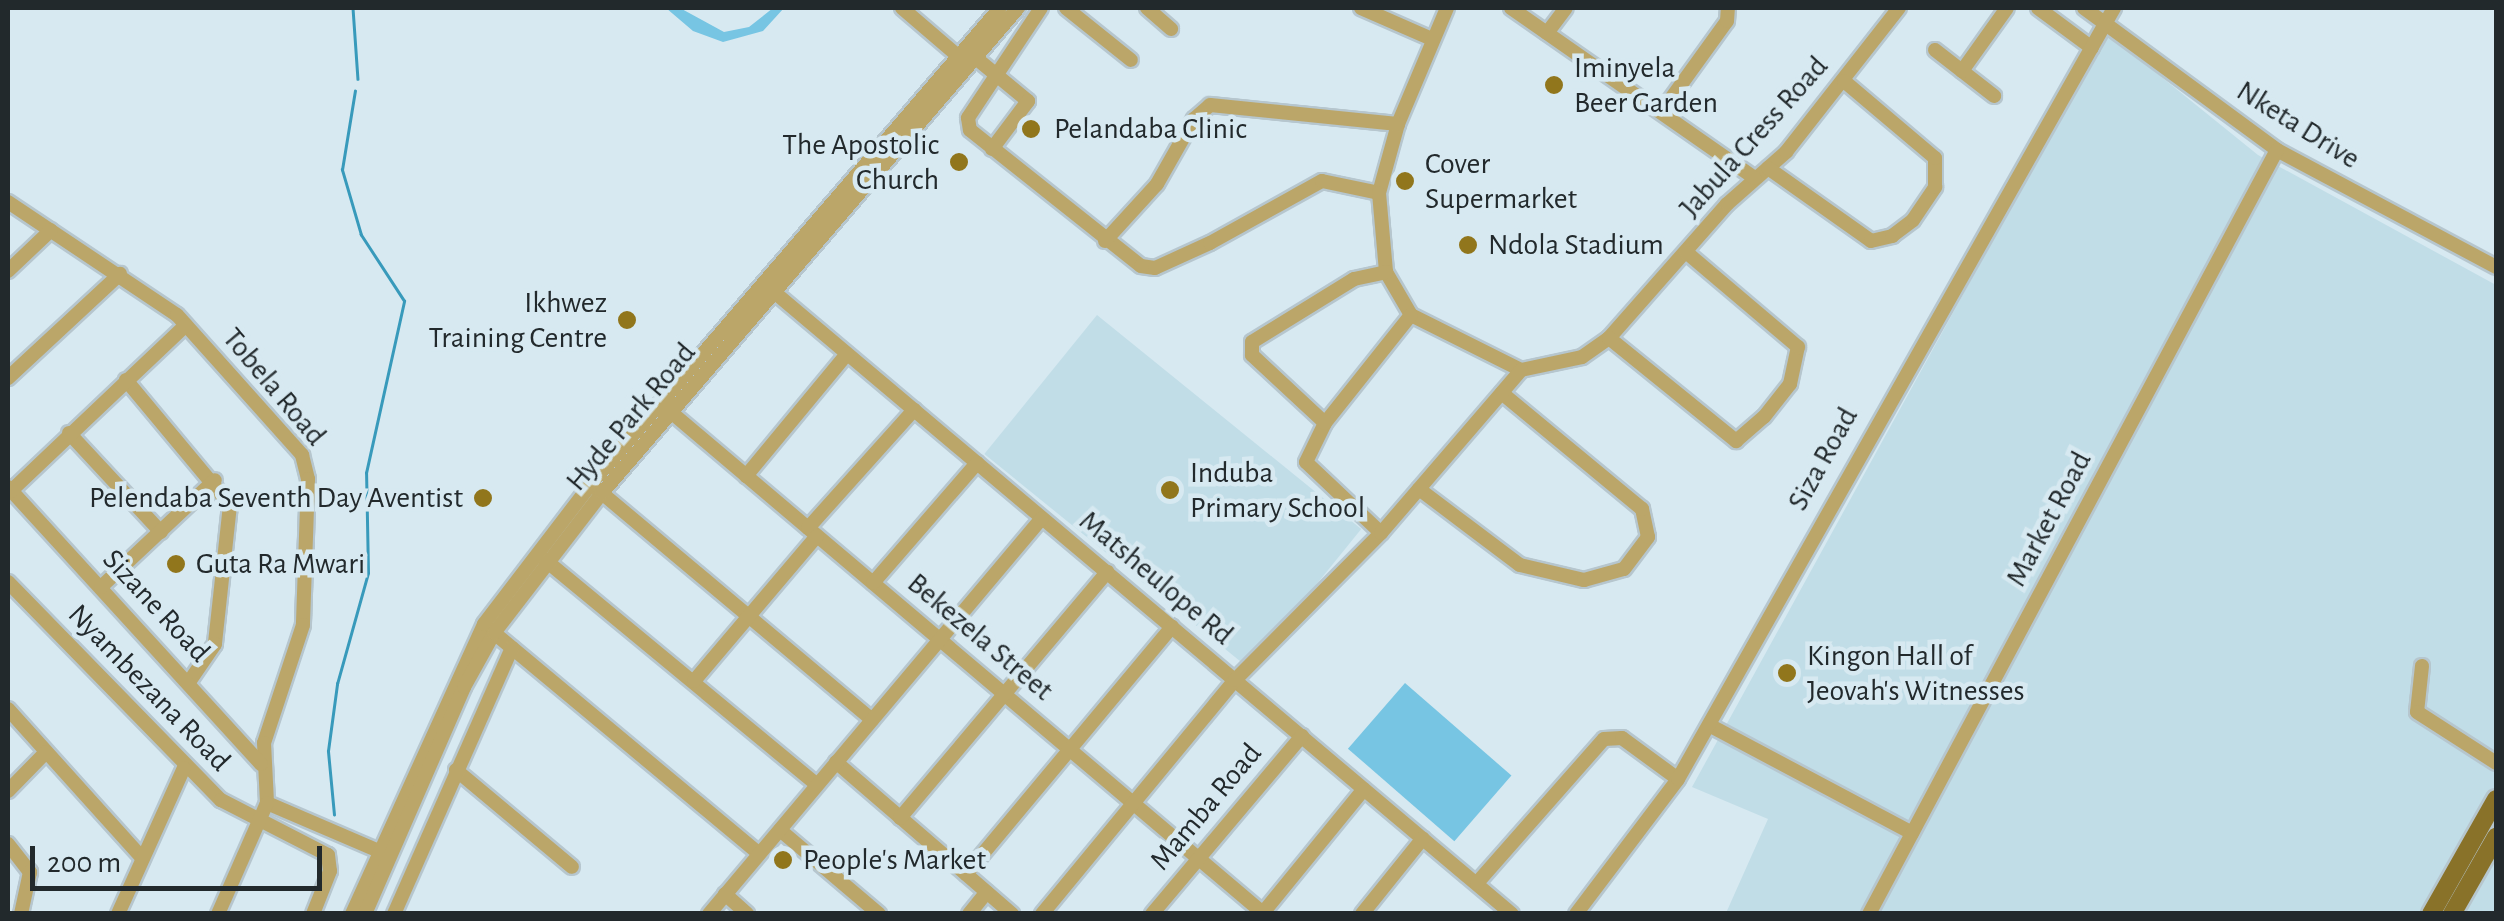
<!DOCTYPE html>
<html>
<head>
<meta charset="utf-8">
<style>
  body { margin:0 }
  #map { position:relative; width:2504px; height:921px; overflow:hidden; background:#d7e9f1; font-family:"Alegreya Sans",sans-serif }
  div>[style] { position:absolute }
  .built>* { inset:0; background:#c1dde7; transform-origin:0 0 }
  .green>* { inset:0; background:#77c5e3; transform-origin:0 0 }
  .stream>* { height:2.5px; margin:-1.25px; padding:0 1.25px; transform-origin:1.25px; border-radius:1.25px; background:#389abb }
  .roads { filter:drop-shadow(2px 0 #b6c6ce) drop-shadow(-2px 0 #b6c6ce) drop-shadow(0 2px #b6c6ce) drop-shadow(0 -2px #b6c6ce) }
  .minor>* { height:14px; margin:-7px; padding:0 7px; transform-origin:7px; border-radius:7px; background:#bba669 }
  .major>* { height:18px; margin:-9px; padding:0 9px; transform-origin:9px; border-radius:9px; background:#897229 }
  .dots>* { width:28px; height:28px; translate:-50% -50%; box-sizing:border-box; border:5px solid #d7e9f1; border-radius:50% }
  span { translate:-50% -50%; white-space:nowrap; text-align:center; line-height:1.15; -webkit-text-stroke:9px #d7e9f1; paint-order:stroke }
  .poi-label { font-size:30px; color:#22292c }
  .left { translate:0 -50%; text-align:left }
  .right { translate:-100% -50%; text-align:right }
  .street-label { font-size:30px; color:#22292c }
  .frame { position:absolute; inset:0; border:10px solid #22292c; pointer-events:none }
  .scale { position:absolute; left:30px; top:846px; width:292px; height:45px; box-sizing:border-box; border:5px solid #22292c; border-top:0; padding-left:12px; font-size:30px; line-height:35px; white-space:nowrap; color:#22292c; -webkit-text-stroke:8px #d7e9f1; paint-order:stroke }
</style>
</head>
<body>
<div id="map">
  <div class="built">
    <div style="clip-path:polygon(2107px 33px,2258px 155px,2496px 285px,2496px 913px,1726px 913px,1768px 819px,1692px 787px)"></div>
    <div style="left:1097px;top:315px;width:340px;height:179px;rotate:39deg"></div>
  </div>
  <div class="green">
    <div style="clip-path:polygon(666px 8px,680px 8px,724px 32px,749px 27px,773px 8px,784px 8px,763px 31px,723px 42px,693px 31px)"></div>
    <div style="left:1405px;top:683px;width:141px;height:87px;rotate:41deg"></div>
  </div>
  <div class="stream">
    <div style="left:353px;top:8px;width:71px;rotate:86deg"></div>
    <div style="left:334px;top:815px;width:64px;rotate:-95.4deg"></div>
    <div style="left:328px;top:751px;width:68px;rotate:-82.3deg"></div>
    <div style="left:337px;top:684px;width:115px;rotate:-74.4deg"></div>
    <div style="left:368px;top:573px;width:100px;rotate:-91.1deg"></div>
    <div style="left:366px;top:473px;width:176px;rotate:-77.5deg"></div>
    <div style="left:404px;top:301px;width:79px;rotate:-123.1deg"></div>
    <div style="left:361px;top:235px;width:68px;rotate:-106.3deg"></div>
    <div style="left:342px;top:170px;width:80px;rotate:-80.7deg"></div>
  </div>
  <div class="roads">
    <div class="minor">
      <div style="left:902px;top:8px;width:83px;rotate:40.6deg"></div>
      <div style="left:1041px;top:8px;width:132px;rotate:123.6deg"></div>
      <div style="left:968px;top:118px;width:12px;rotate:81deg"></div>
      <div style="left:970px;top:130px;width:218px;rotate:38.5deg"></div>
      <div style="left:1141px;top:266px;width:14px;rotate:8deg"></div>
      <div style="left:1155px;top:268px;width:60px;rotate:-24.4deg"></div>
      <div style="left:1210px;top:243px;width:128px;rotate:-29deg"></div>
      <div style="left:1322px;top:181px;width:58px;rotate:11.9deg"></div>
      <div style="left:1066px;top:8px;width:83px;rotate:38.7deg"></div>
      <div style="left:1147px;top:8px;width:32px;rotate:41deg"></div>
      <div style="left:1361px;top:8px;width:77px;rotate:23.6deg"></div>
      <div style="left:1447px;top:8px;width:126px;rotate:112.9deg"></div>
      <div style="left:1398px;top:124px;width:72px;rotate:105.4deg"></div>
      <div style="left:1379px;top:193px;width:79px;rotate:84.9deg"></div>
      <div style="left:1386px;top:272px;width:50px;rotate:59.8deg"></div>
      <div style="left:1411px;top:315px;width:123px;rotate:26.6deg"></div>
      <div style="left:1521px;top:370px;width:62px;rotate:-12deg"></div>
      <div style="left:1582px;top:357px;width:33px;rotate:-35deg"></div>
      <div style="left:1609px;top:338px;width:179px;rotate:-48.6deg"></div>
      <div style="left:1727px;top:204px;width:79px;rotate:-41.4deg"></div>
      <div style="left:1786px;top:152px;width:183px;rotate:-51.9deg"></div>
      <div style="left:1511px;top:8px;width:297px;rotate:34.9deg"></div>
      <div style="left:2038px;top:8px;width:67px;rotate:36.5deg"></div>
      <div style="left:2084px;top:8px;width:240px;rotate:36.3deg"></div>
      <div style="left:2277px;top:150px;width:248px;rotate:28.1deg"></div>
      <div style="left:1547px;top:33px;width:31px;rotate:-53deg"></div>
      <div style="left:1935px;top:50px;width:75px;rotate:37.9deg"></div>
      <div style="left:971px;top:54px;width:74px;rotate:39.5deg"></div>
      <div style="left:1028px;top:101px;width:60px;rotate:126.9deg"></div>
      <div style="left:1962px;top:71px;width:77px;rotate:-54.5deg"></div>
      <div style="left:1662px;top:111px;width:111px;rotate:-54.2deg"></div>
      <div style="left:1727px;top:21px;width:13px;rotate:-86deg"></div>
      <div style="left:1768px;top:168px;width:126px;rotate:35.3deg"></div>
      <div style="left:1871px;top:241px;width:22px;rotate:-13deg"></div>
      <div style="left:1892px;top:236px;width:26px;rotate:-37deg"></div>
      <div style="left:1913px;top:220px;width:40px;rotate:-56deg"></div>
      <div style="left:1935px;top:187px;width:29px;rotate:-90deg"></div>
      <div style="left:1935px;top:158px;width:119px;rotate:-139.8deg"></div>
      <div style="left:8px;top:202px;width:203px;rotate:33.8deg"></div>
      <div style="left:177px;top:315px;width:188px;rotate:48.2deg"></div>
      <div style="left:302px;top:455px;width:25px;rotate:76deg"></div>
      <div style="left:308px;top:479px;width:146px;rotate:92deg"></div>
      <div style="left:303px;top:625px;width:124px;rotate:108.3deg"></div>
      <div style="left:264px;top:743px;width:60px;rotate:87.1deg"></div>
      <div style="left:267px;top:803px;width:129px;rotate:23.2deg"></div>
      <div style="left:1105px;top:241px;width:77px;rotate:-47.6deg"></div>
      <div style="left:1157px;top:184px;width:75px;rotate:-60.4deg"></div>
      <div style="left:1194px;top:119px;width:21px;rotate:-41deg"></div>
      <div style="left:1210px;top:105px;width:189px;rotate:5.8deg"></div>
      <div style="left:8px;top:271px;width:59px;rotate:-43.6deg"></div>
      <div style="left:767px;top:286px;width:974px;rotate:40.13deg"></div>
      <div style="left:1609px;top:338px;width:164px;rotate:39deg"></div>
      <div style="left:1736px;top:441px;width:37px;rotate:-41deg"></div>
      <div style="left:1764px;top:417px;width:42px;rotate:-51.8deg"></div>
      <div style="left:1790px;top:384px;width:38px;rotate:-78deg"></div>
      <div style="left:1798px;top:347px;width:147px;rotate:-139.7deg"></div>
      <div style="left:8px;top:378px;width:153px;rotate:-42.9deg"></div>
      <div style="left:126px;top:380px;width:163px;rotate:50.2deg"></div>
      <div style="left:230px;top:505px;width:140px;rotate:96.2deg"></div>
      <div style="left:215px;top:644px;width:46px;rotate:124.4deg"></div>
      <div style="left:665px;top:407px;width:785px;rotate:40.24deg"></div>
      <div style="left:1325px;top:423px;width:100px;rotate:-137deg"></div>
      <div style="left:1252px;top:355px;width:13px;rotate:-90deg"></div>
      <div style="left:1252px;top:342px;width:120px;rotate:-31.7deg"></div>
      <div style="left:1354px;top:279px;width:33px;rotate:-12deg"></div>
      <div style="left:69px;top:433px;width:135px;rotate:47.1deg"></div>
      <div style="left:746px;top:476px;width:158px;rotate:-50.4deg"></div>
      <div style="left:8px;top:487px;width:375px;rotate:47.6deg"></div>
      <div style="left:597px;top:489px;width:359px;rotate:40deg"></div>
      <div style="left:1419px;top:489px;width:126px;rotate:37deg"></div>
      <div style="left:1520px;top:565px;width:66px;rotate:13.2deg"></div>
      <div style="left:1584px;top:580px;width:41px;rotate:-15.4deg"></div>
      <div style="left:1624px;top:569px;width:40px;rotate:-53deg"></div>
      <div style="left:1648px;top:537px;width:29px;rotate:-102deg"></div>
      <div style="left:1642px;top:509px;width:182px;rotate:-140.4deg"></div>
      <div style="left:11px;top:491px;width:241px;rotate:-43.5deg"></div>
      <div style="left:808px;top:528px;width:159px;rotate:-48.1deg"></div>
      <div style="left:1381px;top:533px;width:103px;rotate:-136.6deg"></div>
      <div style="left:1306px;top:462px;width:43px;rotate:-64deg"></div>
      <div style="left:1325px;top:423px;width:138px;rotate:-51.5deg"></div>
      <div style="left:544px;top:559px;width:354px;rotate:39.6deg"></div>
      <div style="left:8px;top:582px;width:305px;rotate:45.7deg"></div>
      <div style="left:221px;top:800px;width:120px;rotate:27.2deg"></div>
      <div style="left:328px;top:855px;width:16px;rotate:83deg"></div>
      <div style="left:330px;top:871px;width:46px;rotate:111.6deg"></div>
      <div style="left:873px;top:583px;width:159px;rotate:-49.1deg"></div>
      <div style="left:101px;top:587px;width:156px;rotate:-43.2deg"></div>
      <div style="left:487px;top:627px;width:354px;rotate:39.8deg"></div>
      <div style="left:2422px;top:666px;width:46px;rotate:96.2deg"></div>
      <div style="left:2417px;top:712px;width:94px;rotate:32.8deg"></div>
      <div style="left:694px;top:681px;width:190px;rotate:-49.7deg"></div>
      <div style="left:8px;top:709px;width:200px;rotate:48deg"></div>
      <div style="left:1709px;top:725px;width:230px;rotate:28deg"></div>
      <div style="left:836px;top:762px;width:233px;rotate:40.8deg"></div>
      <div style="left:456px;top:770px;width:151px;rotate:39.9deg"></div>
      <div style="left:8px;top:791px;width:54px;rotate:-45.7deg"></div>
      <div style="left:900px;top:818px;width:322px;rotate:-49.9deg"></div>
      <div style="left:780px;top:830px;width:130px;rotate:40.3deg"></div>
      <div style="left:8px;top:844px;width:36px;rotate:52deg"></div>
      <div style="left:30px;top:872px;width:43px;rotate:102.1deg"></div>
      <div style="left:966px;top:874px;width:322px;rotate:-50.2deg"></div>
      <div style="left:1477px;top:883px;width:192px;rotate:-48.6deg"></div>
      <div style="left:1604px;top:739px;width:18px;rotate:-3deg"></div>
      <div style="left:1622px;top:738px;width:69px;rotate:36.2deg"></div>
      <div style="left:725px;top:894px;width:30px;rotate:42deg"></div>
      <div style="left:118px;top:914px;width:160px;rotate:-65.7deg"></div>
      <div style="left:218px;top:914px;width:121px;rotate:-66.2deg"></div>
      <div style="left:352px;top:914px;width:319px;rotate:-65.5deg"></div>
      <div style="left:484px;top:624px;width:176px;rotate:-52.6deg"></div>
      <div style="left:591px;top:484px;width:628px;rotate:-49.33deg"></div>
      <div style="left:365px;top:914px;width:248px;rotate:-66.4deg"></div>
      <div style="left:464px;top:687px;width:62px;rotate:-60.9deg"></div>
      <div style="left:494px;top:633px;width:177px;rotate:-52.4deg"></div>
      <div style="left:602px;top:493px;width:639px;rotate:-49.38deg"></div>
      <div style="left:394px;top:914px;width:291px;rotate:-66.1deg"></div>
      <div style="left:709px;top:914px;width:517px;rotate:-49.94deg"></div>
      <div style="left:969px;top:914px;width:28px;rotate:-51deg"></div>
      <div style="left:1042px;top:914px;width:303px;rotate:-50.5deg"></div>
      <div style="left:1235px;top:680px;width:207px;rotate:-45.2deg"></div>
      <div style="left:1381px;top:533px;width:215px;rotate:-49.3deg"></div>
      <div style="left:1152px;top:914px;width:233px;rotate:-49.9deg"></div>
      <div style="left:1262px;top:914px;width:161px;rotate:-50.8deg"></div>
      <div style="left:1362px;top:914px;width:97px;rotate:-51.2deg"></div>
      <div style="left:1576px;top:914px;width:169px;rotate:-52.9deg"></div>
      <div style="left:1678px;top:779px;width:886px;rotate:-60.51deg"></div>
      <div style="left:1869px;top:914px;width:866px;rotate:-61.9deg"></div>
    </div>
    <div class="major">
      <div style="left:2431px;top:914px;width:132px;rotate:-60.5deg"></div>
      <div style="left:2452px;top:914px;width:89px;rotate:-60.3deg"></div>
    </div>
  </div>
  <div class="dots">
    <div style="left:1554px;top:85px;background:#91761c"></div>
    <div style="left:1031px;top:129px;background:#91761c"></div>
    <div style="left:959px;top:162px;background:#91761c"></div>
    <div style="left:1405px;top:181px;background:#91761c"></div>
    <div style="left:1468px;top:245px;background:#91761c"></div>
    <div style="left:627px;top:320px;background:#91761c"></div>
    <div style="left:1170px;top:490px;background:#91761c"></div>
    <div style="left:483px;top:498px;background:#91761c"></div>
    <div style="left:176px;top:564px;background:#91761c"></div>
    <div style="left:1787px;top:673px;background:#91761c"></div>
    <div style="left:783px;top:860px;background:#91761c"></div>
  </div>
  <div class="poi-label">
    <span class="left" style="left:1574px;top:85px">Iminyela<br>Beer Garden</span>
    <span class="left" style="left:1054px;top:129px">Pelandaba Clinic</span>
    <span class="right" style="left:939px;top:162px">The Apostolic<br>Church</span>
    <span class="left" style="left:1425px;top:181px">Cover<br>Supermarket</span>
    <span class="left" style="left:1488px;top:245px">Ndola Stadium</span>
    <span class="right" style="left:607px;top:320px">Ikhwez<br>Training Centre</span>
    <span class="left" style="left:1190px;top:490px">Induba<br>Primary School</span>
    <span class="right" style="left:463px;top:498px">Pelendaba Seventh Day Aventist</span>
    <span class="left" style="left:196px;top:564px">Guta Ra Mwari</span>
    <span class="left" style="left:1807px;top:673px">Kingon Hall of<br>Jeovah's Witnesses</span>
    <span class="left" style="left:803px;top:860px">People's Market</span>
  </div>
  <div class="street-label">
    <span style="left:2298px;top:125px;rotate:32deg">Nketa Drive</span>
    <span style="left:1754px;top:137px;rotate:-48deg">Jabula Cress Road</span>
    <span style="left:274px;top:387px;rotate:50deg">Tobela Road</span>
    <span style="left:631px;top:417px;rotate:-50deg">Hyde Park Road</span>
    <span style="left:1823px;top:459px;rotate:-61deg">Siza Road</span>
    <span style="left:2049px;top:519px;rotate:-62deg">Market Road</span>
    <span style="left:1156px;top:578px;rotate:40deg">Matsheulope Rd</span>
    <span style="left:156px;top:606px;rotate:47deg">Sizane Road</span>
    <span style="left:980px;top:637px;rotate:40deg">Bekezela Street</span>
    <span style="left:149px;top:688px;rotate:46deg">Nyambezana Road</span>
    <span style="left:1206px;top:807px;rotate:-50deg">Mamba Road</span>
  </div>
  <div class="frame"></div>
  <div class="scale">200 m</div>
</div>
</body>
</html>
